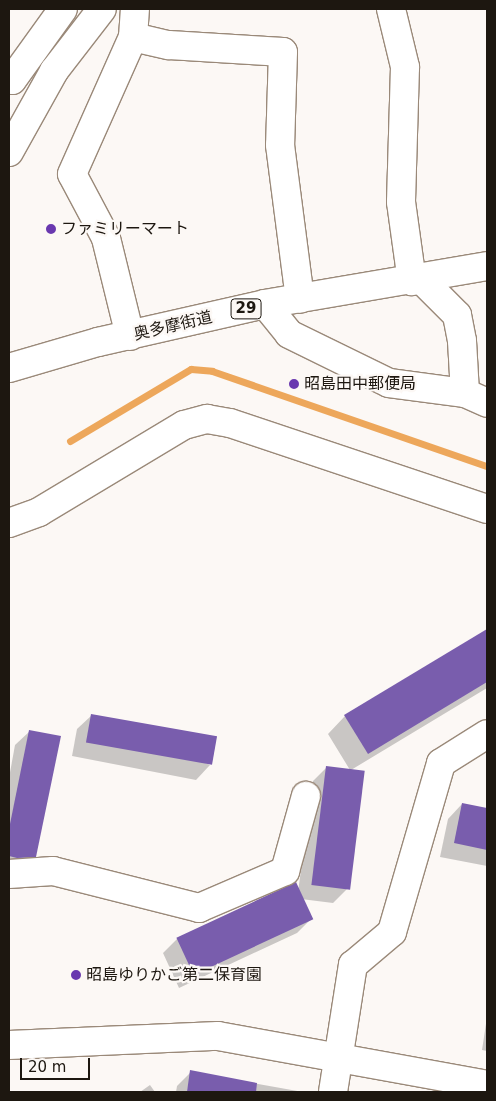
<!DOCTYPE html>
<html>
<head>
<meta charset="utf-8">
<style>
  body { margin:0 }
  #map { position:relative; width:496px; height:1101px; overflow:hidden; background:#fcf8f5; font-family:"DejaVu Sans","Noto Sans JP",sans-serif }
  div>[style] { position:absolute }
  .shadow>* { inset:0; background:#0003 }
  .stream>* { height:7px; margin:-3.5px; padding:0 3.5px; transform-origin:3.5px; border-radius:3.5px; background:#eda75b }
  .building>* { inset:0; background:#795dad; transform-origin:0 0 }
  .roads { filter:drop-shadow(1px 0 #9a8979) drop-shadow(-1px 0 #9a8979) drop-shadow(0 1px #9a8979) drop-shadow(0 -1px #9a8979) }
  .minor>* { height:28px; margin:-14px; padding:0 14px; transform-origin:14px; border-radius:14px; background:#fff }
  .major>* { height:28px; margin:-14px; padding:0 14px; transform-origin:14px; border-radius:14px; background:#fff }
  .dots>* { width:14px; height:14px; translate:-50% -50%; box-sizing:border-box; border:2px solid #fcf8f5; border-radius:50% }
  span { translate:-50% -50%; white-space:nowrap; text-align:center; line-height:1.15; -webkit-text-stroke:4.5px #fcf8f5; paint-order:stroke }
  .shield-label span { padding:1px 4px; background:#fcf8f5; border:1px solid; border-radius:4px; -webkit-text-stroke-width:0 }
  .shield-label { font-size:15px; color:#1d1710; font-weight:700 }
  .poi-label { font-size:16px; color:#1d1710 }
  .left { translate:0 -50%; text-align:left }
  .street-label { font-size:16px; color:#1d1710 }
  .frame { position:absolute; inset:0; border:10px solid #1d1710; pointer-events:none }
  .scale { position:absolute; left:20px; top:1058px; width:70px; height:22px; box-sizing:border-box; border:2px solid #1d1710; border-top:0; padding-left:6px; font-size:15px; line-height:18px; white-space:nowrap; color:#1d1710; -webkit-text-stroke:4px #fcf8f5; paint-order:stroke }
</style>
</head>
<body>
<div id="map">
  <div class="shadow">
    <div style="clip-path:polygon(487px 632px,487px 688px,351px 770px,347px 889px,333px 903px,301px 899px,311px 919px,297px 933px,179px 988px,163px 953px,177px 939px,294px 885px,298px 892px,313px 781px,327px 767px,350px 770px,328px 734px,345px 716px)"></div>
    <div style="clip-path:polygon(92px 715px,210px 765px,196px 780px,72px 756px,77px 729px)"></div>
    <div style="clip-path:polygon(30px 731px,34px 856px,20px 870px,9px 870px,9px 778px,15px 745px)"></div>
    <div style="clip-path:polygon(462px 804px,487px 809px,487px 866px,440px 857px,448px 819px)"></div>
    <div style="clip-path:polygon(487px 1017px,487px 1051px,482px 1050px)"></div>
    <div style="clip-path:polygon(191px 1072px,303px 1092px,176px 1092px,177px 1086px)"></div>
    <div style="clip-path:polygon(150px 1085px,155px 1092px,140px 1092px)"></div>
  </div>
  <div class="stream">
    <div style="left:70px;top:441px;width:141px;rotate:-30.8deg"></div>
    <div style="left:191px;top:369px;width:21px;rotate:5deg"></div>
    <div style="left:212px;top:371px;width:291px;rotate:19.1deg"></div>
  </div>
  <div class="building">
    <div style="clip-path:polygon(487px 629px,487px 682px,368px 754px,344px 715px)"></div>
    <div style="left:91px;top:714px;width:128px;height:29px;rotate:10deg"></div>
    <div style="clip-path:polygon(29px 730px,61px 736px,36px 857px,17px 858px,9px 856px,9px 829px)"></div>
    <div style="left:326px;top:766px;width:39px;height:120px;rotate:7deg"></div>
    <div style="clip-path:polygon(462px 803px,487px 808px,487px 850px,454px 843px)"></div>
    <div style="left:296px;top:882px;width:41px;height:132px;rotate:65deg"></div>
    <div style="clip-path:polygon(190px 1070px,257px 1083px,256px 1092px,187px 1092px)"></div>
  </div>
  <div class="roads">
    <div class="minor">
      <div style="left:391px;top:9px;width:60px;rotate:76.4deg"></div>
      <div style="left:405px;top:67px;width:135px;rotate:91.7deg"></div>
      <div style="left:401px;top:202px;width:80px;rotate:82.1deg"></div>
      <div style="left:133px;top:37px;width:37px;rotate:13deg"></div>
      <div style="left:169px;top:45px;width:114px;rotate:3.5deg"></div>
      <div style="left:283px;top:52px;width:93px;rotate:91.8deg"></div>
      <div style="left:280px;top:145px;width:155px;rotate:82.6deg"></div>
      <div style="left:9px;top:79px;width:3px;rotate:18deg"></div>
      <div style="left:12px;top:80px;width:87px;rotate:-54.3deg"></div>
      <div style="left:9px;top:152px;width:93px;rotate:-60.9deg"></div>
      <div style="left:54px;top:71px;width:78px;rotate:-52.3deg"></div>
      <div style="left:421px;top:279px;width:51px;rotate:45deg"></div>
      <div style="left:457px;top:315px;width:26px;rotate:79deg"></div>
      <div style="left:462px;top:341px;width:52px;rotate:86.7deg"></div>
      <div style="left:265px;top:304px;width:38px;rotate:51deg"></div>
      <div style="left:289px;top:334px;width:111px;rotate:26.1deg"></div>
      <div style="left:389px;top:383px;width:77px;rotate:7.5deg"></div>
      <div style="left:465px;top:393px;width:24px;rotate:24deg"></div>
      <div style="left:130px;top:336px;width:101px;rotate:-103.8deg"></div>
      <div style="left:106px;top:238px;width:72px;rotate:-118deg"></div>
      <div style="left:72px;top:174px;width:150px;rotate:-66deg"></div>
      <div style="left:133px;top:37px;width:28px;rotate:-86deg"></div>
      <div style="left:9px;top:523px;width:32px;rotate:-20deg"></div>
      <div style="left:39px;top:512px;width:169px;rotate:-31deg"></div>
      <div style="left:184px;top:425px;width:24px;rotate:-15deg"></div>
      <div style="left:207px;top:419px;width:23px;rotate:10deg"></div>
      <div style="left:230px;top:423px;width:271px;rotate:18.5deg"></div>
      <div style="left:9px;top:874px;width:44px;rotate:-3.9deg"></div>
      <div style="left:53px;top:871px;width:151px;rotate:14.2deg"></div>
      <div style="left:199px;top:908px;width:94px;rotate:-23.3deg"></div>
      <div style="left:285px;top:871px;width:78px;rotate:-74.4deg"></div>
      <div style="left:9px;top:1045px;width:209px;rotate:-2.5deg"></div>
      <div style="left:218px;top:1036px;width:273px;rotate:10.3deg"></div>
      <div style="left:333px;top:1092px;width:129px;rotate:-81.1deg"></div>
      <div style="left:353px;top:965px;width:51px;rotate:-40.2deg"></div>
      <div style="left:392px;top:932px;width:176px;rotate:-73.8deg"></div>
      <div style="left:441px;top:763px;width:54px;rotate:-32.2deg"></div>
    </div>
    <div class="major">
      <div style="left:9px;top:368px;width:93px;rotate:-16.3deg"></div>
      <div style="left:98px;top:342px;width:171px;rotate:-12.8deg"></div>
      <div style="left:265px;top:304px;width:225px;rotate:-9.7deg"></div>
    </div>
  </div>
  <div class="dots">
    <div style="left:51px;top:229px;background:#6938af"></div>
    <div style="left:294px;top:384px;background:#6938af"></div>
    <div style="left:76px;top:975px;background:#6938af"></div>
  </div>
  <div class="shield-label">
    <span style="left:246px;top:309px">29</span>
  </div>
  <div class="poi-label">
    <span class="left" style="left:61px;top:229px">ファミリーマート</span>
    <span class="left" style="left:304px;top:384px">昭島田中郵便局</span>
    <span class="left" style="left:86px;top:975px">昭島ゆりかご第二保育園</span>
  </div>
  <div class="street-label">
    <span style="left:173px;top:326px;rotate:-13deg">奥多摩街道</span>
  </div>
  <div class="frame"></div>
  <div class="scale">20 m</div>
</div>
</body>
</html>
